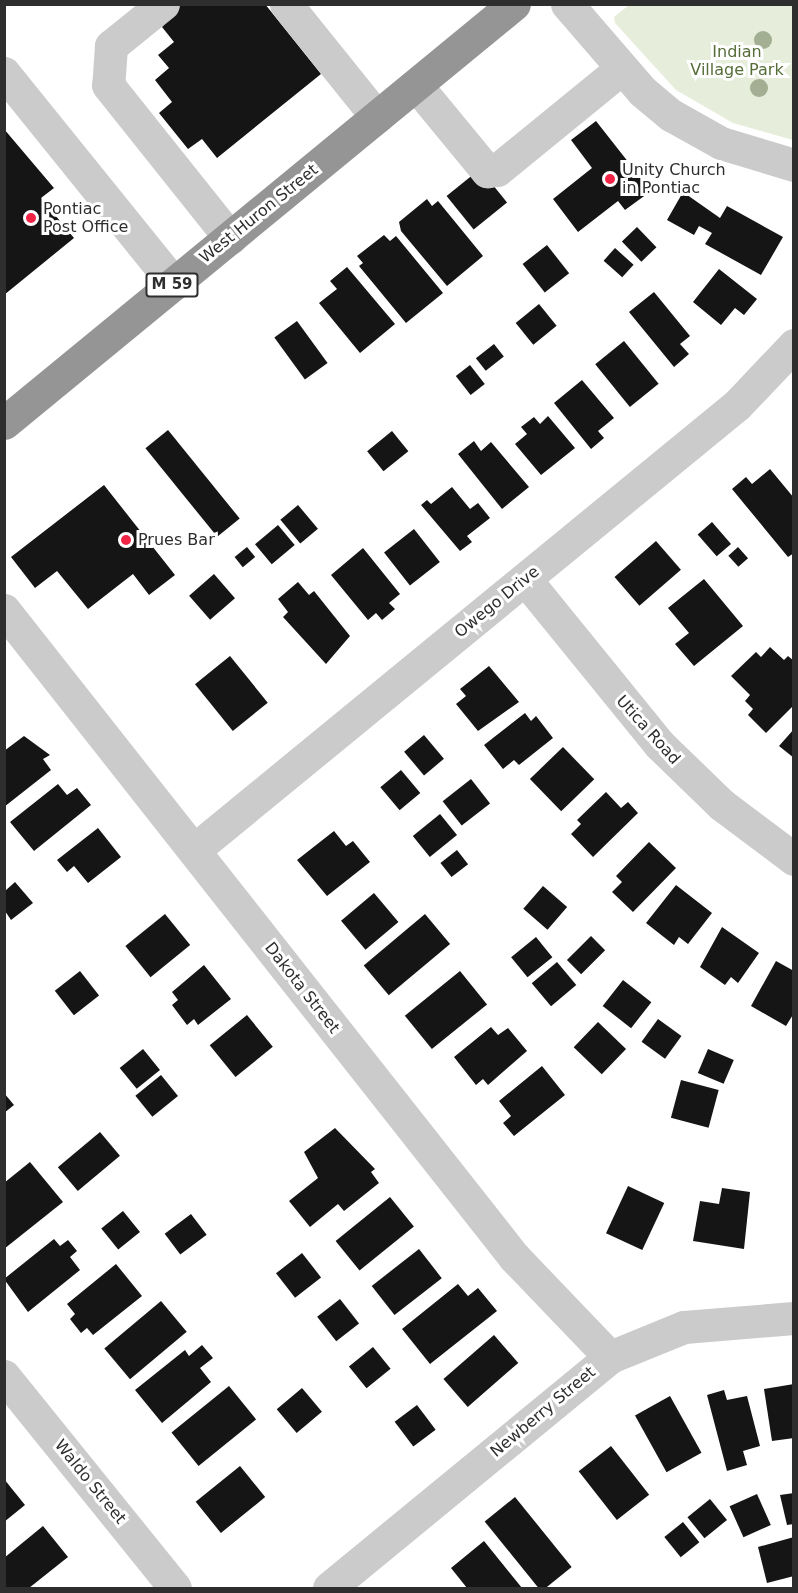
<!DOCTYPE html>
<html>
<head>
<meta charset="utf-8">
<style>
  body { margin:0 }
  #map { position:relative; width:798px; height:1593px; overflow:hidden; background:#fff; font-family:"DejaVu Sans",sans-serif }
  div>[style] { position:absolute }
  .green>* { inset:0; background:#e6eddb }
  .building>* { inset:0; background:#151515; transform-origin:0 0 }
  .minor>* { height:33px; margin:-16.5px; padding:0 16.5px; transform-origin:16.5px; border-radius:16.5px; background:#cbcbcb }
  .highway>* { height:33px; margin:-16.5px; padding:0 16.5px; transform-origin:16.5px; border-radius:16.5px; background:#959595 }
  .trees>* { width:18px; height:18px; margin:-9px; border-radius:50%; background:#a2af92 }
  .dots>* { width:16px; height:16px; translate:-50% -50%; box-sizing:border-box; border:3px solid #fff; border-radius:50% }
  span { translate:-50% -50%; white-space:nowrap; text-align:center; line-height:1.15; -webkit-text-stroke:6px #fff; paint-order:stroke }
  .shield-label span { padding:2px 4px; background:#fff; border:2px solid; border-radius:4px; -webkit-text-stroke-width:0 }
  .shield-label { font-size:15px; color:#2e2e2e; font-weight:700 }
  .park-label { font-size:16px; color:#566d38 }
  .poi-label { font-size:16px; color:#2e2e2e }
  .left { translate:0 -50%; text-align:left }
  .street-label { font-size:16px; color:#2e2e2e }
  .frame { position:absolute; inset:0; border:6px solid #2e2e2e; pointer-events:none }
</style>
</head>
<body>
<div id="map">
  <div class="green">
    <div style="clip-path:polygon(629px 5px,793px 5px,793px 140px,733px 123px,676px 90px,615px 23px,614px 17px)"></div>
  </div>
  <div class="building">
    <div style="clip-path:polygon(179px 4px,265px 4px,321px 74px,217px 158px,202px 139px,188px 149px,159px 113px,172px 102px,155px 80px,169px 68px,158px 55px,174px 42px,162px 27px)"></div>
    <div style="clip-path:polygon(596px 121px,651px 191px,625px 210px,618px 201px,578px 232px,553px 199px,592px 168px,571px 140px)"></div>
    <div style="clip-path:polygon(4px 129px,54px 188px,41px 198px,74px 238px,4px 295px)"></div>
    <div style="left:480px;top:169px;width:43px;height:43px;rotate:51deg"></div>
    <div style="clip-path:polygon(683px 192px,720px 218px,727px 206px,783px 237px,761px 275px,705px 244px,712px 233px,699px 226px,694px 235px,667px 220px)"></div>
    <div style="clip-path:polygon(427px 199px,432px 206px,438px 201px,483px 256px,447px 286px,401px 231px,399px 222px)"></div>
    <div style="left:637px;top:227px;width:28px;height:21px;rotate:46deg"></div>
    <div style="clip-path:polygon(384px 235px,390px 241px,396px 236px,443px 293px,406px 323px,359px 266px,363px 263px,357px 256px)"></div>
    <div style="left:547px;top:245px;width:36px;height:31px;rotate:52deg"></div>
    <div style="left:615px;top:248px;width:25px;height:17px;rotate:42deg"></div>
    <div style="clip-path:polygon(347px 267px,395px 324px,360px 353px,319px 303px,337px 289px,330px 281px)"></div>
    <div style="clip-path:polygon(719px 269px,757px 299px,744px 315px,735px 308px,721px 325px,693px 302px)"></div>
    <div style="clip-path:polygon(654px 292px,690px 336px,680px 344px,689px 354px,674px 367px,629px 312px)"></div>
    <div style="left:539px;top:304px;width:28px;height:30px;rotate:51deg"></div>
    <div style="left:297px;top:321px;width:52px;height:28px;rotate:54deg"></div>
    <div style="left:624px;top:341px;width:55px;height:37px;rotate:51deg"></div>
    <div style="left:494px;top:344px;width:16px;height:23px;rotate:52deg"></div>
    <div style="left:470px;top:365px;width:24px;height:18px;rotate:52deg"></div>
    <div style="clip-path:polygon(582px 380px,614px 418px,598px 431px,604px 438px,591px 449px,554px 403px)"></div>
    <div style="clip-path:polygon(548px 416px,575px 448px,541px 475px,515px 444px,527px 434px,521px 427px,534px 417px,540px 424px)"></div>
    <div style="left:168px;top:430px;width:114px;height:29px;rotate:51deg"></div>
    <div style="left:392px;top:431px;width:26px;height:32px;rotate:51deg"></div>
    <div style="clip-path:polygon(474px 441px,481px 451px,491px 442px,529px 487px,502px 509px,458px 454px)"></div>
    <div style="clip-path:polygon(770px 469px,794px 498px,794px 553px,788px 557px,732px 489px,746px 477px,752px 484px)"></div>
    <div style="clip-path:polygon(104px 485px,175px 575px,149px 595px,133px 574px,88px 609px,57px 571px,35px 588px,11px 557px)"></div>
    <div style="clip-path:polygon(452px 487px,470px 509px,478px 503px,490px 518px,467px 536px,472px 542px,460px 551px,421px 505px,427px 500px,431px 504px)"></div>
    <div style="left:298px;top:505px;width:31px;height:23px;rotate:50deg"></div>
    <div style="left:712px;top:522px;width:29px;height:19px;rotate:49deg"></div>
    <div style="left:278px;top:525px;width:26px;height:30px;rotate:50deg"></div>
    <div style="left:414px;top:529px;width:42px;height:38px;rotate:52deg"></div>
    <div style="left:656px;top:541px;width:38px;height:55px;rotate:49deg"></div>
    <div style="left:247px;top:547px;width:13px;height:16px;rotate:51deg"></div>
    <div style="left:738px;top:547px;width:15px;height:13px;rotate:48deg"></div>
    <div style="clip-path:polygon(363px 548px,400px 594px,389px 603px,395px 609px,382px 620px,376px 613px,368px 620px,331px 575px)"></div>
    <div style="left:214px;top:574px;width:32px;height:33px;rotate:49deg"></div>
    <div style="clip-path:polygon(704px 579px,743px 626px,694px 666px,675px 644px,689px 633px,668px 608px)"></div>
    <div style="clip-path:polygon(298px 582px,309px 595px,314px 591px,350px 636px,326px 664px,283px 617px,288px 612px,278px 599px)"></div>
    <div style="clip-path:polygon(770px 647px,784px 660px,788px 656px,794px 661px,794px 705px,766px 733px,748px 715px,753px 709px,745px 701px,750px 695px,731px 676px,756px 652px,761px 657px)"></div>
    <div style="left:230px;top:656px;width:60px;height:45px;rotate:51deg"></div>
    <div style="clip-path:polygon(489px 666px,519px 702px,478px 731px,456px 704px,466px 696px,460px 689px)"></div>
    <div style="clip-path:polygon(525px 713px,531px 721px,536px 716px,553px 738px,519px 765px,514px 760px,503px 769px,484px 745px)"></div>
    <div style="clip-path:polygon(794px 729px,794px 758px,779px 746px)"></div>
    <div style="left:424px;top:735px;width:31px;height:26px;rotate:50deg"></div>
    <div style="clip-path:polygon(24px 736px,50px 755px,43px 759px,51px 770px,4px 807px,4px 751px)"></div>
    <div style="left:563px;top:747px;width:45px;height:46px;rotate:46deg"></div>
    <div style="left:401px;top:770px;width:30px;height:27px;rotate:50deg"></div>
    <div style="left:471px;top:779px;width:31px;height:36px;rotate:52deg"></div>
    <div style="clip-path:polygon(58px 784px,67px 795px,77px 788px,91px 805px,34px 851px,10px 822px)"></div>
    <div style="clip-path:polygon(606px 792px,621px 808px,628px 802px,638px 813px,593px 857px,571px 834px,581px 824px,577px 820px)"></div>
    <div style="left:440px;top:814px;width:27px;height:35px;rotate:51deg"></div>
    <div style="clip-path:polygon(98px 828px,121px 857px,88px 883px,74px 866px,67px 872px,57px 860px)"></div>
    <div style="clip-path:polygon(334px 831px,346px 846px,353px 841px,370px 862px,327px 896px,297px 860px)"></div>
    <div style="clip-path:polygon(649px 842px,676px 868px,633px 912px,612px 892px,622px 882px,616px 876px)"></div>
    <div style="left:457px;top:850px;width:18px;height:21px;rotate:52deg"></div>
    <div style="clip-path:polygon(15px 882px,33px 903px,11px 920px,5px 911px,5px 891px)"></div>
    <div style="clip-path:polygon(676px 885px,712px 913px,688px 944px,679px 937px,674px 945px,646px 923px)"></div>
    <div style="left:543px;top:886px;width:32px;height:30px;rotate:41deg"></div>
    <div style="left:374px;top:893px;width:38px;height:43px;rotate:50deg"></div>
    <div style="left:165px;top:914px;width:40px;height:51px;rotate:51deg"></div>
    <div style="left:425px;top:914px;width:39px;height:80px;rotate:50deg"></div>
    <div style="clip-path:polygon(722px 927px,759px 953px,738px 983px,731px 977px,725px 985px,700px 967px)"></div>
    <div style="left:591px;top:936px;width:20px;height:34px;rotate:45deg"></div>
    <div style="left:536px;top:937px;width:26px;height:32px;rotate:51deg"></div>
    <div style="clip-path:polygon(776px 961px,794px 971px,794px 1013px,786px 1026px,751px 1006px)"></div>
    <div style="left:557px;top:962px;width:30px;height:33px;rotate:50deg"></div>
    <div style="clip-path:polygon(204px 965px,231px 999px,198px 1025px,194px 1019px,187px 1025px,172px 1005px,178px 1000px,172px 992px)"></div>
    <div style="left:80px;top:971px;width:31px;height:32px;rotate:52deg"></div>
    <div style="left:460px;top:971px;width:43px;height:71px;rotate:51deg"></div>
    <div style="left:623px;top:980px;width:36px;height:33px;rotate:38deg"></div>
    <div style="left:247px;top:1015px;width:41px;height:48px;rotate:51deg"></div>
    <div style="left:658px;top:1019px;width:29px;height:28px;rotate:36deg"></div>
    <div style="left:598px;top:1022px;width:39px;height:35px;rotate:44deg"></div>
    <div style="clip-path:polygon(491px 1027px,498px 1035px,508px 1028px,527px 1051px,488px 1085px,483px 1079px,476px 1085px,454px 1057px)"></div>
    <div style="left:143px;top:1049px;width:27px;height:30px;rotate:51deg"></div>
    <div style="left:708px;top:1049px;width:28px;height:26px;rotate:23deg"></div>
    <div style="clip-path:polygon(542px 1066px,565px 1095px,514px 1136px,503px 1123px,511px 1116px,499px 1101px)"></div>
    <div style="left:161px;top:1075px;width:27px;height:33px;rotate:51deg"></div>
    <div style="left:681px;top:1080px;width:39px;height:39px;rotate:15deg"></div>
    <div style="clip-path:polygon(4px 1093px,14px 1105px,4px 1113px)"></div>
    <div style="clip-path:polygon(335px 1128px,375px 1169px,371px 1172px,379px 1183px,344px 1211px,338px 1204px,310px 1227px,289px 1201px,318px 1178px,304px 1152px)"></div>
    <div style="left:100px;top:1132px;width:31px;height:55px;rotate:50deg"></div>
    <div style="clip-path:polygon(30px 1162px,63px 1202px,4px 1249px,4px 1183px)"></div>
    <div style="left:628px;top:1186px;width:40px;height:52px;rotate:25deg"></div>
    <div style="clip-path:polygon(722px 1188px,750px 1192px,744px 1249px,693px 1241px,700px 1201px,719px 1204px)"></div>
    <div style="left:390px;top:1197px;width:38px;height:70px;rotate:51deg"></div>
    <div style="left:123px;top:1211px;width:27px;height:28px;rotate:51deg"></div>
    <div style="left:191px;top:1214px;width:26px;height:33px;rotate:53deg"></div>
    <div style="clip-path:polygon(54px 1239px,60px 1246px,68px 1240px,77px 1251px,70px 1257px,80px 1270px,28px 1312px,4px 1279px)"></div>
    <div style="left:419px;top:1249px;width:37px;height:60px;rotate:52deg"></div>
    <div style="left:302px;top:1253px;width:31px;height:33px;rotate:52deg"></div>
    <div style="clip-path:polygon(116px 1264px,142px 1296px,93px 1335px,87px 1328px,81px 1333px,70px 1319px,75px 1314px,67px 1304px)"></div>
    <div style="clip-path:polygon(458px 1284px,468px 1296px,478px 1288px,497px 1311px,430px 1364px,402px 1329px)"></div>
    <div style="left:340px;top:1299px;width:31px;height:29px;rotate:52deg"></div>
    <div style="left:161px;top:1301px;width:40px;height:74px;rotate:50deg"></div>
    <div style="left:494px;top:1335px;width:37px;height:67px;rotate:49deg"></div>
    <div style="clip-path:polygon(202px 1345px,213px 1358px,200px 1368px,211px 1382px,162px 1423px,135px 1390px,185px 1350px,189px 1356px)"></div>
    <div style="left:373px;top:1347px;width:28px;height:31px;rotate:51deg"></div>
    <div style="clip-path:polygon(794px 1384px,794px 1438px,772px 1441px,764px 1389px)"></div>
    <div style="left:229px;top:1386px;width:43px;height:74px;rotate:51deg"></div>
    <div style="left:302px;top:1388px;width:31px;height:33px;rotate:50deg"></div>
    <div style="clip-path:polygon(724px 1390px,727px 1400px,747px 1396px,760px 1446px,743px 1451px,747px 1465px,727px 1471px,707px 1395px)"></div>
    <div style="left:670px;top:1396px;width:65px;height:40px;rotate:61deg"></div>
    <div style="left:417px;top:1405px;width:31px;height:28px;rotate:53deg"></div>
    <div style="left:611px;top:1446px;width:62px;height:41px;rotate:52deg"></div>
    <div style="left:240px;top:1466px;width:40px;height:57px;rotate:51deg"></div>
    <div style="clip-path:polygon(4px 1479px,25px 1505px,4px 1522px)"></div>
    <div style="clip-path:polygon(794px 1493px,794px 1524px,787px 1525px,780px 1495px)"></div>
    <div style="left:757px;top:1494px;width:34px;height:30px;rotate:66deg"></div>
    <div style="left:515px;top:1497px;width:90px;height:39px;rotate:51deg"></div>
    <div style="left:710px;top:1499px;width:27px;height:29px;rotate:51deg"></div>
    <div style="left:683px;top:1522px;width:26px;height:24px;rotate:51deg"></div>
    <div style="clip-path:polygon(43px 1526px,68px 1557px,29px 1588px,4px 1588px,4px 1558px)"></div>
    <div style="clip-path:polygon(794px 1537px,794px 1576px,767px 1583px,758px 1547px)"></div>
    <div style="clip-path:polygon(484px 1541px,522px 1588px,467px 1588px,451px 1568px)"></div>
  </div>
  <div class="minor">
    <div style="left:163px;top:4px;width:67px;rotate:141.1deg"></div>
    <div style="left:111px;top:46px;width:39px;rotate:94deg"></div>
    <div style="left:108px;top:85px;width:196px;rotate:51.4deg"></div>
    <div style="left:286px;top:4px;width:145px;rotate:51.2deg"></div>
    <div style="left:567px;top:4px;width:115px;rotate:49.2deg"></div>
    <div style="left:642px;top:91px;width:38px;rotate:40deg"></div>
    <div style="left:671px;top:115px;width:57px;rotate:29.2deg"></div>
    <div style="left:721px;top:143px;width:76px;rotate:16.8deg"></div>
    <div style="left:4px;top:73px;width:271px;rotate:51.1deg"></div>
    <div style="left:416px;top:85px;width:112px;rotate:50.5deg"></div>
    <div style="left:487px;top:171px;width:10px;rotate:-6deg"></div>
    <div style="left:497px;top:170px;width:161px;rotate:-39.2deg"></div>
    <div style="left:525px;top:579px;width:214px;rotate:50.9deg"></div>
    <div style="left:660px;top:745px;width:86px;rotate:44.1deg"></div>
    <div style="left:722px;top:805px;width:90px;rotate:36.9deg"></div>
    <div style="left:4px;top:610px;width:824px;rotate:51.75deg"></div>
    <div style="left:514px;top:1257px;width:139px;rotate:46.2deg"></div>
    <div style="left:194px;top:850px;width:702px;rotate:-39.34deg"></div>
    <div style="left:737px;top:405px;width:83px;rotate:-46.5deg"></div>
    <div style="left:4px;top:1376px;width:272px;rotate:51.1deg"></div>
    <div style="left:329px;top:1588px;width:364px;rotate:-39.4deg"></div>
    <div style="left:610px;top:1357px;width:80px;rotate:-22.1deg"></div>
    <div style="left:684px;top:1327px;width:110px;rotate:-4.7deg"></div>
  </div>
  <div class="highway">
    <div style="left:4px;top:423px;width:660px;rotate:-39.41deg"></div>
  </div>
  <div class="trees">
    <div style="left:763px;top:40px"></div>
    <div style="left:759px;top:88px"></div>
  </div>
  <div class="dots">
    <div style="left:610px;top:179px;background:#f12446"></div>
    <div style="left:31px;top:218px;background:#f12446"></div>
    <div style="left:126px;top:540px;background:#f12446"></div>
  </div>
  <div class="shield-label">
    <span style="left:172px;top:285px">M 59</span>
  </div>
  <div class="park-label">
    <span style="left:737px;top:61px">Indian<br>Village Park</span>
  </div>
  <div class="poi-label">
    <span class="left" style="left:622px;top:179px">Unity Church<br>in Pontiac</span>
    <span class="left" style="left:43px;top:218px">Pontiac<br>Post Office</span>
    <span class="left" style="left:138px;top:540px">Prues Bar</span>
  </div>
  <div class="street-label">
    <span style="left:259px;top:214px;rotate:-39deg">West Huron Street</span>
    <span style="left:497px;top:602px;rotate:-39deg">Owego Drive</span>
    <span style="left:648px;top:730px;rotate:48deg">Utica Road</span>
    <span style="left:302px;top:988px;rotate:52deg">Dakota Street</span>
    <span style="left:543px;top:1412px;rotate:-40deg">Newberry Street</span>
    <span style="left:90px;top:1482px;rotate:51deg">Waldo Street</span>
  </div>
  <div class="frame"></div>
</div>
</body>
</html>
